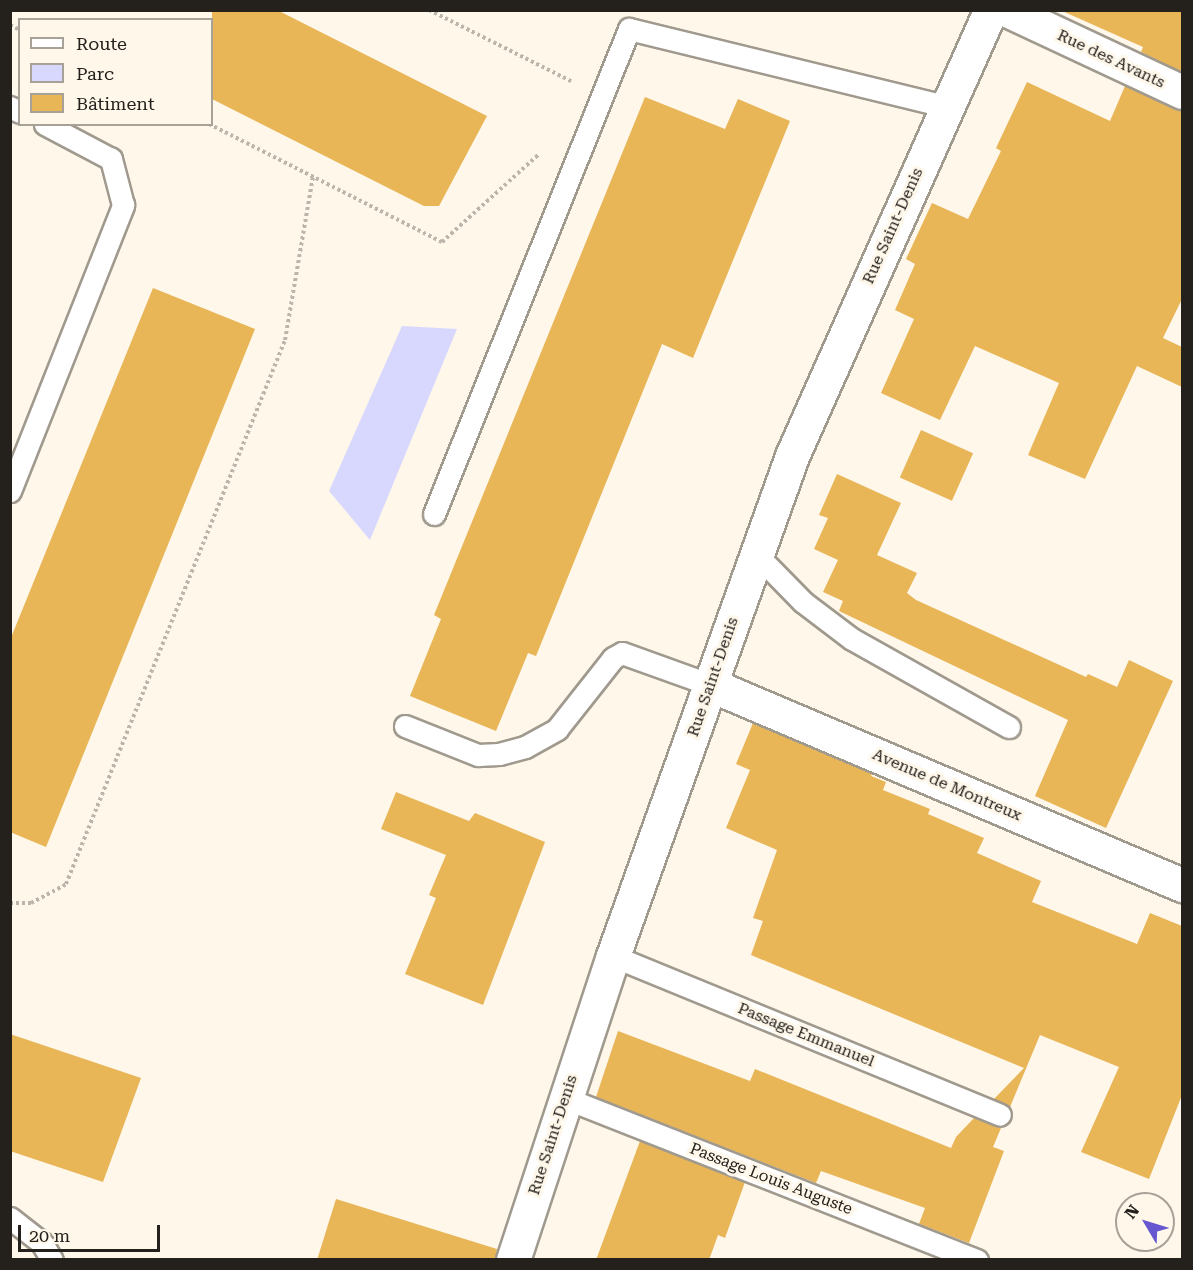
<!DOCTYPE html>
<html>
<head>
<meta charset="utf-8">
<style>
  body { margin:0 }
  #map { position:relative; width:1193px; height:1270px; overflow:hidden; background:#fef7ea; font-family:"Roboto Serif",serif }
  div>[style] { position:absolute }
  .green>* { inset:0; background:#d8d8fe }
  .building>* { inset:0; background:#e8b557; transform-origin:0 0 }
  .path>* { height:4px; margin-top:-2px; transform-origin:0; background:repeating-linear-gradient(90deg,#bbb5ab 0 3px,transparent 0 6px) }
  .roads { filter:drop-shadow(2px 0 #a0998e) drop-shadow(-2px 0 #a0998e) drop-shadow(0 2px #a0998e) drop-shadow(0 -2px #a0998e) }
  .lane>* { height:21px; margin:-10.5px; padding:0 10.5px; transform-origin:10.5px; border-radius:10.5px; background:#fff }
  .street>* { height:33px; margin:-16.5px; padding:0 16.5px; transform-origin:16.5px; border-radius:16.5px; background:#fff }
  span { translate:-50% -50%; white-space:nowrap; text-align:center; line-height:1.15; -webkit-text-stroke:6px #fef7ea; paint-order:stroke }
  .street-label { font-size:16px; color:#24211d }
  .frame { position:absolute; inset:0; border:12px solid #24211d; pointer-events:none }
  .legend { position:absolute; left:18px; top:18px; width:195px; height:108px; box-sizing:border-box; background:#fef7ea; border:2px solid #a7a198; margin:0; padding:8px 10px; list-style:none; font-size:18px; color:#24211d }
  .legend li { display:flex; align-items:center; gap:12px; height:30px }
  .legend b { width:30px; border:2px solid #a7a198 }
  .north { position:absolute; left:1115px; top:1192px; width:60px; height:60px; box-sizing:border-box; background:#fef7ea; border:2px solid #a7a198; border-radius:50%; rotate:308deg; font-size:16px; font-weight:700; line-height:24px; text-align:center; color:#24211d }
  .north::after { content:''; display:block; margin:auto; width:21px; height:27px; background:#6656d0; clip-path:polygon(50% 0,100% 100%,50% 72%,0 100%) }
  .scale { position:absolute; left:18px; top:1225px; width:142px; height:27px; box-sizing:border-box; border:3px solid #24211d; border-top:0; padding-left:8px; font-size:18px; line-height:21px; white-space:nowrap; color:#24211d; -webkit-text-stroke:4px #fef7ea; paint-order:stroke }
</style>
</head>
<body>
<div id="map">
  <div class="green">
    <div style="clip-path:polygon(402px 326px,457px 329px,370px 540px,329px 491px)"></div>
  </div>
  <div class="building">
    <div style="clip-path:polygon(212px 10px,277px 10px,487px 116px,439px 206px,424px 206px,212px 99px)"></div>
    <div style="clip-path:polygon(1060px 10px,1182px 10px,1182px 72px,1141px 52px,1143px 47px)"></div>
    <div style="clip-path:polygon(1027px 82px,1110px 121px,1125px 86px,1182px 111px,1182px 299px,1163px 338px,1182px 347px,1182px 387px,1137px 366px,1085px 479px,1028px 455px,1059px 383px,975px 346px,940px 420px,881px 393px,914px 319px,895px 310px,915px 264px,906px 259px,932px 203px,968px 219px,1001px 151px,996px 148px)"></div>
    <div style="clip-path:polygon(645px 97px,725px 129px,738px 99px,790px 121px,693px 358px,662px 344px,536px 656px,528px 653px,496px 731px,410px 696px,441px 619px,434px 615px)"></div>
    <div style="clip-path:polygon(153px 288px,255px 329px,46px 847px,10px 832px,10px 640px)"></div>
    <div style="left:921px;top:430px;width:57px;height:52px;rotate:24deg"></div>
    <div style="clip-path:polygon(837px 474px,901px 503px,877px 555px,917px 573px,907px 593px,916px 600px,1086px 677px,1088px 674px,1117px 687px,1129px 660px,1173px 681px,1106px 828px,1035px 796px,1068px 720px,839px 611px,843px 601px,823px 592px,838px 560px,814px 549px,828px 518px,819px 515px)"></div>
    <div style="clip-path:polygon(753px 723px,872px 774px,871px 776px,886px 782px,883px 790px,930px 809px,928px 814px,984px 838px,977px 853px,1041px 881px,1032px 902px,1137px 944px,1150px 913px,1182px 926px,1182px 1095px,1149px 1179px,1081px 1152px,1119px 1067px,1040px 1035px,1010px 1107px,994px 1099px,1024px 1068px,751px 955px,763px 921px,753px 918px,777px 850px,726px 828px,750px 770px,736px 764px)"></div>
    <div style="clip-path:polygon(396px 792px,469px 821px,475px 813px,545px 842px,483px 1005px,405px 974px,436px 898px,429px 895px,446px 855px,381px 829px)"></div>
    <div style="clip-path:polygon(618px 1031px,750px 1081px,755px 1069px,951px 1148px,956px 1137px,974px 1118px,1001px 1128px,993px 1147px,1004px 1151px,969px 1243px,919px 1224px,925px 1208px,821px 1171px,816px 1183px,596px 1097px)"></div>
    <div style="clip-path:polygon(10px 1034px,141px 1078px,103px 1182px,10px 1151px)"></div>
    <div style="clip-path:polygon(640px 1141px,745px 1182px,725px 1238px,718px 1235px,709px 1260px,596px 1260px)"></div>
    <div style="clip-path:polygon(336px 1199px,497px 1249px,495px 1260px,317px 1260px)"></div>
  </div>
  <div class="path">
    <div style="left:429px;top:10px;width:159px;rotate:26.6deg"></div>
    <div style="left:10px;top:25px;width:11px;rotate:27deg"></div>
    <div style="left:209px;top:124px;width:261px;rotate:26.9deg"></div>
    <div style="left:442px;top:242px;width:130px;rotate:-42.2deg"></div>
    <div style="left:10px;top:903px;width:21px"></div>
    <div style="left:31px;top:903px;width:40px;rotate:-28deg"></div>
    <div style="left:66px;top:884px;width:586px;rotate:-68.07deg"></div>
    <div style="left:285px;top:340px;width:165px;rotate:-80.3deg"></div>
  </div>
  <div class="roads">
    <div class="lane">
      <div style="left:10px;top:107px;width:11px;rotate:27deg"></div>
      <div style="left:10px;top:491px;width:308px;rotate:-68.4deg"></div>
      <div style="left:123px;top:205px;width:48px;rotate:-104.6deg"></div>
      <div style="left:111px;top:159px;width:75px;rotate:-152.1deg"></div>
      <div style="left:434px;top:514px;width:523px;rotate:-68.1deg"></div>
      <div style="left:629px;top:29px;width:326px;rotate:13.7deg"></div>
      <div style="left:756px;top:554px;width:67px;rotate:45.6deg"></div>
      <div style="left:803px;top:602px;width:61px;rotate:37.1deg"></div>
      <div style="left:852px;top:639px;width:180px;rotate:29.3deg"></div>
      <div style="left:405px;top:726px;width:79px;rotate:21.7deg"></div>
      <div style="left:478px;top:755px;width:21px;rotate:-3deg"></div>
      <div style="left:499px;top:754px;width:27px;rotate:-15deg"></div>
      <div style="left:525px;top:747px;width:37px;rotate:-29deg"></div>
      <div style="left:557px;top:729px;width:90px;rotate:-51.7deg"></div>
      <div style="left:613px;top:658px;width:10px;rotate:-29deg"></div>
      <div style="left:622px;top:653px;width:95px;rotate:19.8deg"></div>
      <div style="left:613px;top:956px;width:418px;rotate:22.3deg"></div>
      <div style="left:565px;top:1098px;width:443px;rotate:21.5deg"></div>
      <div style="left:10px;top:1218px;width:41px;rotate:38deg"></div>
      <div style="left:42px;top:1243px;width:20px;rotate:60deg"></div>
    </div>
    <div class="street">
      <div style="left:1007px;top:10px;width:193px;rotate:25.1deg"></div>
      <div style="left:711px;top:685px;width:512px;rotate:23.01deg"></div>
      <div style="left:513px;top:1260px;width:320px;rotate:-71.8deg"></div>
      <div style="left:613px;top:956px;width:531px;rotate:-70.3deg"></div>
      <div style="left:792px;top:456px;width:488px;rotate:-66deg"></div>
    </div>
  </div>
  <div class="street-label">
    <span style="left:1111px;top:59px;rotate:25deg">Rue des Avants</span>
    <span style="left:893px;top:226px;rotate:-66deg">Rue Saint-Denis</span>
    <span style="left:713px;top:677px;rotate:-71deg">Rue Saint-Denis</span>
    <span style="left:947px;top:785px;rotate:23deg">Avenue de Montreux</span>
    <span style="left:806px;top:1035px;rotate:22deg">Passage Emmanuel</span>
    <span style="left:553px;top:1135px;rotate:-72deg">Rue Saint-Denis</span>
    <span style="left:771px;top:1179px;rotate:21deg">Passage Louis Auguste</span>
  </div>
  <div class="frame"></div>
  <ul class="legend">
  <li><b style="height:8px;background:#fff"></b>Route</li>
  <li><b style="height:16px;background:#d8d8fe"></b>Parc</li>
  <li><b style="height:16px;background:#e8b557"></b>Bâtiment</li>
  </ul>
  <div class="north">N</div>
  <div class="scale">20 m</div>
</div>
</body>
</html>
